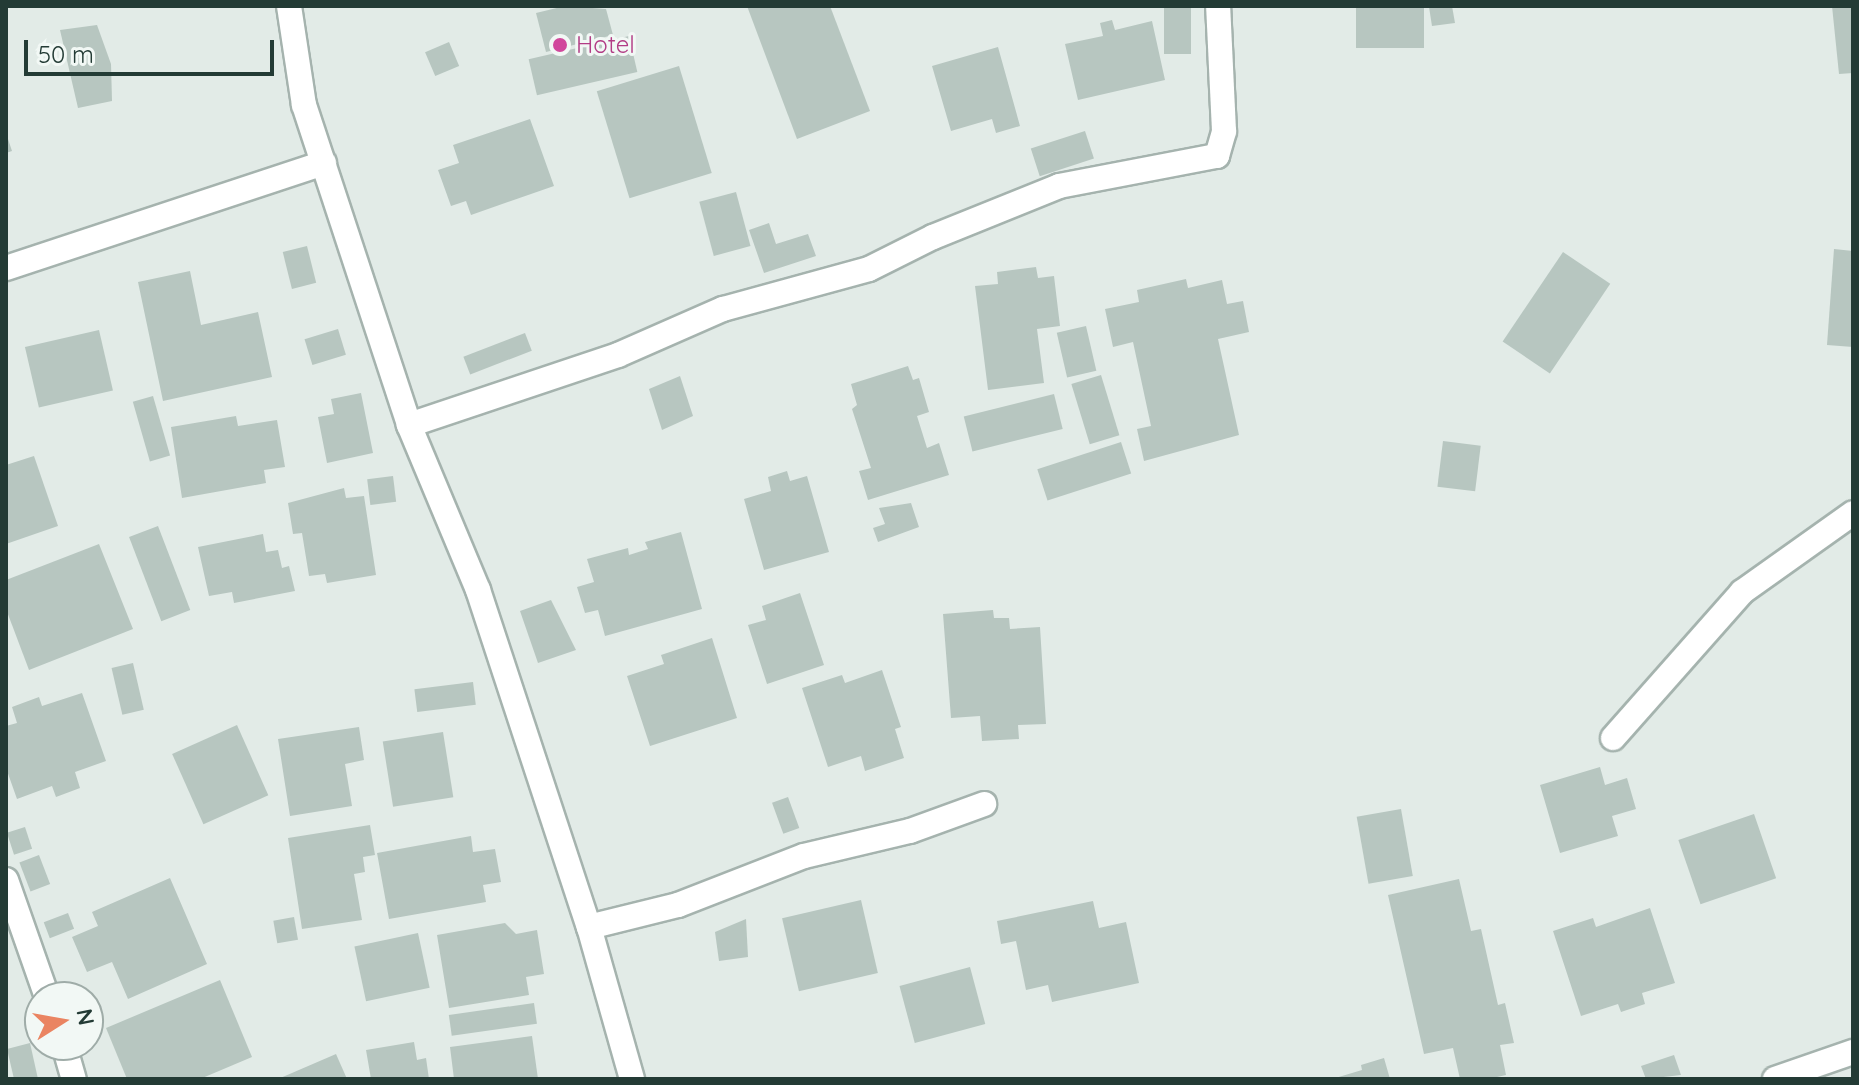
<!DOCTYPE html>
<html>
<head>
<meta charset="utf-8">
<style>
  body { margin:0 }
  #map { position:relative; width:1859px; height:1085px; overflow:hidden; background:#e2ebe7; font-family:Quicksand,sans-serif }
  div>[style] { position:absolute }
  .building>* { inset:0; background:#b7c6c0; transform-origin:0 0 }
  .roads { filter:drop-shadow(2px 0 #a5b3ae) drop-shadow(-2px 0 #a5b3ae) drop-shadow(0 2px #a5b3ae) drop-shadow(0 -2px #a5b3ae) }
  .minor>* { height:24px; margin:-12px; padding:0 12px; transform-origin:12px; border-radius:12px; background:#fff }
  .dots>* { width:22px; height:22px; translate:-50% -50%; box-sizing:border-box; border:4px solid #f2f8f5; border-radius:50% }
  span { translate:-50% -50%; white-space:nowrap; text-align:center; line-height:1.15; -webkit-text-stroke:6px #f2f8f5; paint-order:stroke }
  .hotel-label { font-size:24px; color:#b23c85 }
  .left { translate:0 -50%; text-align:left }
  .frame { position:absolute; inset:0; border:8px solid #233b35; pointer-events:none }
  .north { position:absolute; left:24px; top:981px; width:80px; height:80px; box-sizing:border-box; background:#f2f8f5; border:2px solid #9faca8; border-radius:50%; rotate:79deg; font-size:22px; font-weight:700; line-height:32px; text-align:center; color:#233b35 }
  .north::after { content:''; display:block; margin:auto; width:28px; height:36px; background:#ea8461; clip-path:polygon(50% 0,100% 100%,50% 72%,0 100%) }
  .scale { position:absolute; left:24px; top:40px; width:250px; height:36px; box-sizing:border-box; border:4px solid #233b35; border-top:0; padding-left:10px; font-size:24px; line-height:28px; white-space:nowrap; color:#233b35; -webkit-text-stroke:6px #f2f8f5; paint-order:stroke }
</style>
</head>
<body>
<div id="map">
  <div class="building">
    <div style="clip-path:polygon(565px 6px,606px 9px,613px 35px,546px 52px,536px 13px)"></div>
    <div style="clip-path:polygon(747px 6px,830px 6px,870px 111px,797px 139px)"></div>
    <div style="left:1164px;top:6px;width:27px;height:48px"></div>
    <div style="left:1356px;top:6px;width:68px;height:42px"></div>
    <div style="clip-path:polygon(1452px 6px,1455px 23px,1432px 26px,1429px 7px)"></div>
    <div style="clip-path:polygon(1832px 6px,1853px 6px,1853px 73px,1839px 74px)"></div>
    <div style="clip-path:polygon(1112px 20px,1115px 30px,1152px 21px,1165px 80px,1078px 100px,1065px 44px,1103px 36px,1100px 23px)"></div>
    <div style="clip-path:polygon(97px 25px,111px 64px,112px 101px,78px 108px,60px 30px)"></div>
    <div style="left:629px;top:36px;width:37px;height:103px;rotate:77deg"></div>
    <div style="left:449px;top:42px;width:26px;height:26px;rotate:67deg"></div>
    <div style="clip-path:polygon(998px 47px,1020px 126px,996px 133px,992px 119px,951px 131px,932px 66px)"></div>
    <div style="left:679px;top:66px;width:112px;height:86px;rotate:73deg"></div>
    <div style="clip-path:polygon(530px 119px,554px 186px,471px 215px,466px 201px,451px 206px,438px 170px,459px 163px,453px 145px)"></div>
    <div style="left:1085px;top:131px;width:29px;height:57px;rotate:72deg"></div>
    <div style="clip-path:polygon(6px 133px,12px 151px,6px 153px)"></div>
    <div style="left:736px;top:192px;width:56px;height:38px;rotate:75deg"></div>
    <div style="clip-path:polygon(769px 223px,776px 244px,808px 234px,816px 256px,764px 273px,749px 230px)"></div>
    <div style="left:307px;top:246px;width:38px;height:25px;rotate:76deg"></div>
    <div style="clip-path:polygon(1834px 249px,1853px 251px,1853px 347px,1827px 345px)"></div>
    <div style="left:1563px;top:252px;width:57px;height:108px;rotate:34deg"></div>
    <div style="clip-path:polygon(1036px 267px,1038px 278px,1054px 276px,1060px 326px,1037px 329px,1044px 383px,988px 390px,975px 286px,998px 284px,997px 272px)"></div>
    <div style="clip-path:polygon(190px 271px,201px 325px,258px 312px,272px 377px,163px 401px,138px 282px)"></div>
    <div style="clip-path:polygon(1186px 279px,1188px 288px,1222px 280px,1227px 304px,1243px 301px,1249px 332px,1218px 339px,1239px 435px,1144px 461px,1137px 429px,1151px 426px,1133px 342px,1113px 347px,1105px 309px,1139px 302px,1137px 290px)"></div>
    <div style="left:1086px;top:326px;width:46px;height:30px;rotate:77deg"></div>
    <div style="left:338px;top:329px;width:27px;height:35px;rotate:73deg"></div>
    <div style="left:99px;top:330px;width:62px;height:76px;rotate:77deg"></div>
    <div style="left:525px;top:333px;width:19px;height:66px;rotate:69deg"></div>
    <div style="clip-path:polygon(908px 366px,913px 380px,919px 378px,929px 412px,917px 416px,927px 448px,939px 443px,949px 475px,868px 500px,859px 471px,871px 468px,852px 409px,857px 405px,851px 384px)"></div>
    <div style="left:1101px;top:375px;width:63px;height:31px;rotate:73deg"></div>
    <div style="clip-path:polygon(680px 376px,693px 416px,662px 430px,649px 389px)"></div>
    <div style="clip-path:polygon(361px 393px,373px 453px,327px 463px,318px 417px,334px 414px,331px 399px)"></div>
    <div style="left:1054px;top:394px;width:36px;height:93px;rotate:76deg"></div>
    <div style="left:153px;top:396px;width:62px;height:21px;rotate:74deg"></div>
    <div style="clip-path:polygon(236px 416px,238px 426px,277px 420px,285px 467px,264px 470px,266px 483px,182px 498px,171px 427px)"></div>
    <div style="left:1443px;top:441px;width:38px;height:46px;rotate:7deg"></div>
    <div style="left:1121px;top:442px;width:33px;height:88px;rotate:72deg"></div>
    <div style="clip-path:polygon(34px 456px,58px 526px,6px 544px,6px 465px)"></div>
    <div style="clip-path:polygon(787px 471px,790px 481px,807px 476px,829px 552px,764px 570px,744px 499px,771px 491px,768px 477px)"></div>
    <div style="left:393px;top:476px;width:26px;height:26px;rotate:83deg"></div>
    <div style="clip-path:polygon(344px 488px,346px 498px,364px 496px,376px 575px,327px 583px,325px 574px,309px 576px,302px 533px,293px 534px,288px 503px)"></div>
    <div style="clip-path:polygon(911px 503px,919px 527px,878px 542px,873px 528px,885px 524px,879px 508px)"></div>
    <div style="left:158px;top:526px;width:90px;height:31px;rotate:69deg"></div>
    <div style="clip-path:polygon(681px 532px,702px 609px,605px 636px,598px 610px,585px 613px,577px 587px,594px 582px,587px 559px,628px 548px,629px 555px,648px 549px,645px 542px)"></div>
    <div style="clip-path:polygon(263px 534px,266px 552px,278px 550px,282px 568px,289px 566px,295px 591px,234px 603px,232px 592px,209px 596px,198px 547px)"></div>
    <div style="clip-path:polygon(99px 544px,133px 629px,29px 670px,6px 609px,6px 580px)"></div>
    <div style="clip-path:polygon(800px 593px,824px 665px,767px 684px,748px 625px,766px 620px,762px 606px)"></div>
    <div style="clip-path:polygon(551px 600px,576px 650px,538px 663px,520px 611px)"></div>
    <div style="clip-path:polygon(993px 610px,994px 618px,1009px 618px,1010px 629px,1040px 627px,1046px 724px,1018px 725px,1019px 739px,982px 741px,980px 716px,951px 718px,943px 614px)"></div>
    <div style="clip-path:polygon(712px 638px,737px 718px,650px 746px,627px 676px,664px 664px,661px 655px)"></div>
    <div style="left:133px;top:663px;width:48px;height:22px;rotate:77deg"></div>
    <div style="clip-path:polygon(882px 670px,901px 727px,895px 729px,904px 758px,865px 771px,861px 756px,828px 767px,802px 688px,842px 675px,845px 683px)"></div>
    <div style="left:473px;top:682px;width:23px;height:59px;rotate:83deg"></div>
    <div style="clip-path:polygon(82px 693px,106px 761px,75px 772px,80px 788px,56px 797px,52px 786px,17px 799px,6px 768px,6px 726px,17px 723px,12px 707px,39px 697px,42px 706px)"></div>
    <div style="left:237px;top:725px;width:77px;height:71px;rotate:66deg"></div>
    <div style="clip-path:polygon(359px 727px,364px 760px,345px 764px,352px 806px,290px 816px,278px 739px)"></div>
    <div style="left:443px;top:732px;width:66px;height:61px;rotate:81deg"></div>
    <div style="clip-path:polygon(1600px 767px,1605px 785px,1627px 778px,1636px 809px,1612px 816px,1618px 836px,1560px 853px,1540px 785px)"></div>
    <div style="left:788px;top:797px;width:33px;height:17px;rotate:70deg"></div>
    <div style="left:1401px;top:809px;width:68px;height:45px;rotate:80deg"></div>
    <div style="left:1754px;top:814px;width:68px;height:80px;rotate:71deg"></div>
    <div style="clip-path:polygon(370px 825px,375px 855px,363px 857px,365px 872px,354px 874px,362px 920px,302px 929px,288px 838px)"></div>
    <div style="left:25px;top:827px;width:23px;height:19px;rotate:72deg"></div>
    <div style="clip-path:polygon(471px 836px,473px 852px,495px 849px,501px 882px,483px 885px,486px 902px,389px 919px,377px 853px)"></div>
    <div style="left:39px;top:855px;width:31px;height:21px;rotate:69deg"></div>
    <div style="clip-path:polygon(170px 878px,207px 964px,128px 999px,112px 962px,87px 972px,72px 937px,98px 926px,92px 912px)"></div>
    <div style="clip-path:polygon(1459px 879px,1471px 931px,1481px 929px,1498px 1005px,1505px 1003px,1514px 1043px,1500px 1045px,1506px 1075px,1488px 1079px,1460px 1079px,1453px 1048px,1424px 1054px,1388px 895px)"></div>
    <div style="left:861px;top:900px;width:75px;height:81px;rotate:77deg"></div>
    <div style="clip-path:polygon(1093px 901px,1099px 928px,1126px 922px,1139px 983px,1052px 1002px,1048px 985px,1026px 990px,1016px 941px,1001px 944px,997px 921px)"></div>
    <div style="clip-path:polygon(1650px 908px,1675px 983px,1642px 993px,1645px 1004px,1621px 1012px,1618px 1004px,1581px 1016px,1553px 931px,1593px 918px,1596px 927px)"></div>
    <div style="left:68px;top:913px;width:17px;height:26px;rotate:69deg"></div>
    <div style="left:294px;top:917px;width:23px;height:21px;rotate:80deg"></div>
    <div style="clip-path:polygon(746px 919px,748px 957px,719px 961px,715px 932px)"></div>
    <div style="clip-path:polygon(505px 923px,516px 934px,537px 930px,544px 974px,526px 977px,529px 995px,449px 1008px,437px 935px)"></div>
    <div style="left:418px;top:933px;width:56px;height:65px;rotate:78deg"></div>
    <div style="left:970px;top:967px;width:59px;height:73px;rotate:75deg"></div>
    <div style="clip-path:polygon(220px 980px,252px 1057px,200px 1079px,127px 1079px,106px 1028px)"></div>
    <div style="clip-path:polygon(94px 999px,102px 1018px,88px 1024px,88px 1001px)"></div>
    <div style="left:534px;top:1003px;width:21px;height:86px;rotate:82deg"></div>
    <div style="clip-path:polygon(532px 1036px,538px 1079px,454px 1079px,450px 1047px)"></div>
    <div style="clip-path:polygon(414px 1042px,417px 1060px,426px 1058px,429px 1079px,371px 1079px,366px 1050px)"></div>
    <div style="clip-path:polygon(30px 1043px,38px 1079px,14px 1079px,7px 1049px)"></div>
    <div style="clip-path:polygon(336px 1054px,347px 1079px,278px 1079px)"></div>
    <div style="clip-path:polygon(1674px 1055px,1681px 1075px,1646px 1079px,1641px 1066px)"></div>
    <div style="clip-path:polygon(1384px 1058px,1390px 1079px,1332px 1079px,1362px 1070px,1361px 1065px)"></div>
  </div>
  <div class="roads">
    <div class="minor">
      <div style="left:289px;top:6px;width:100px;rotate:81.4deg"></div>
      <div style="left:304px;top:105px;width:337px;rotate:71.8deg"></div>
      <div style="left:409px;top:425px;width:179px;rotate:67.3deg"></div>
      <div style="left:478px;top:590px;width:355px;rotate:71.8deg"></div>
      <div style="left:589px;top:927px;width:92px;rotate:-13.9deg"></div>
      <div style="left:678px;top:905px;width:135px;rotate:-21.3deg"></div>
      <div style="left:804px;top:856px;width:109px;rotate:-13.3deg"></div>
      <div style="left:910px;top:831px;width:79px;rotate:-20deg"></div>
      <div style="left:6px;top:268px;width:335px;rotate:-18.3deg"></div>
      <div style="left:409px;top:425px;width:220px;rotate:-18.5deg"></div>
      <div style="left:618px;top:355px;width:115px;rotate:-23.7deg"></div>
      <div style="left:723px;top:309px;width:151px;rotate:-15.3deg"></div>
      <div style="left:869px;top:269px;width:72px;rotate:-26.6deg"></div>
      <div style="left:933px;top:237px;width:136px;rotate:-22deg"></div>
      <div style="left:1059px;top:186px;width:161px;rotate:-10.8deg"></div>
      <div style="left:1217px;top:156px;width:26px;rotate:-74deg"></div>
      <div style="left:1224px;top:131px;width:125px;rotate:-92.7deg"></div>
      <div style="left:1613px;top:738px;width:195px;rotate:-48.5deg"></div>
      <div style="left:1742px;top:592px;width:136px;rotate:-35.4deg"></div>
      <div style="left:6px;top:880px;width:124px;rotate:70.7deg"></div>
      <div style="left:589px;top:927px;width:158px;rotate:74.2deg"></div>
      <div style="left:64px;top:1045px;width:35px;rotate:74deg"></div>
      <div style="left:1775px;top:1079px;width:83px;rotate:-19.1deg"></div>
    </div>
  </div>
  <div class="dots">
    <div style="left:560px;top:45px;background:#d1479c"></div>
  </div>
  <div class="hotel-label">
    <span class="left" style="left:576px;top:45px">Hotel</span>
  </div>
  <div class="frame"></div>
  <div class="north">N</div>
  <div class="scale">50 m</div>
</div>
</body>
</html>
